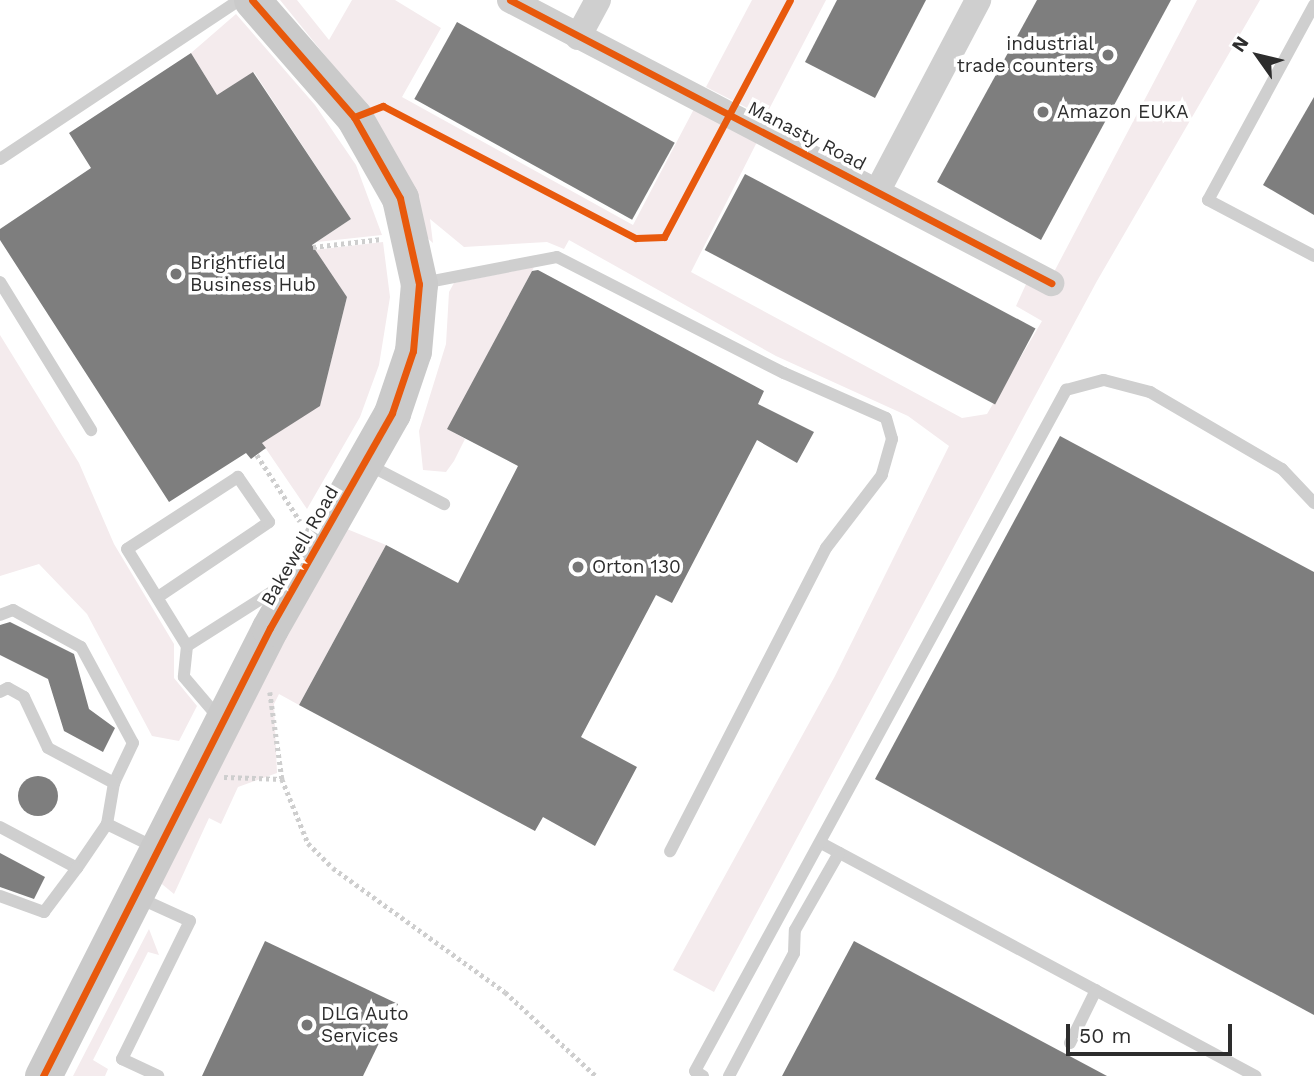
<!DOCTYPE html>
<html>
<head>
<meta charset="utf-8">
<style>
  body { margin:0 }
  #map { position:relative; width:1314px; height:1076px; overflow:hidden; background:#fff; font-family:"Work Sans",sans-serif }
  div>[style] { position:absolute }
  .green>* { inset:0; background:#f4ebed }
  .building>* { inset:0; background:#7e7e7e; transform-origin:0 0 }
  .round { border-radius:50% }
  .path>* { height:4.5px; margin-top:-2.25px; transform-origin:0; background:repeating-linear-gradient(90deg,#cecece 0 3.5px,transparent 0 7px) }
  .lane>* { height:12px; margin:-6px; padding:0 6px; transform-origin:6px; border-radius:6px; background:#cfcfcf }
  .street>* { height:26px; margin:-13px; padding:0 13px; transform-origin:13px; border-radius:13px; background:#cfcfcf }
  .secondary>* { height:37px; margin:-18.5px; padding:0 18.5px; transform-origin:18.5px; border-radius:18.5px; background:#cacaca }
  .cycleway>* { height:7px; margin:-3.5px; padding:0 3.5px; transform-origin:3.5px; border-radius:3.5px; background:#e8590c }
  .dots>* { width:19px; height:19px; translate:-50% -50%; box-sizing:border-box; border:4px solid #fff; border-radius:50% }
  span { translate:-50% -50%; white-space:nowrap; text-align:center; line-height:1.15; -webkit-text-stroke:7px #fff; paint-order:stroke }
  .poi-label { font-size:19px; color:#2d2d2d }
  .right { translate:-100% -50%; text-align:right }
  .left { translate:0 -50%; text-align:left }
  .street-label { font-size:19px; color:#2d2d2d }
  .north { position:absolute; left:1223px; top:21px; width:70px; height:70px; -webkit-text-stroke:5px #fff; paint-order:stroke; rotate:304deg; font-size:19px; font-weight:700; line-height:28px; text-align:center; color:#2d2d2d }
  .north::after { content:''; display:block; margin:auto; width:24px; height:32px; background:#2d2d2d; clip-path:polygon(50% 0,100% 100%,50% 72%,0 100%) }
  .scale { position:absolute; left:1066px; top:1024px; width:166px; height:32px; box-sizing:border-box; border:4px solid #2d2d2d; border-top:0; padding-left:9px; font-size:21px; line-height:24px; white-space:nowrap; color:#2d2d2d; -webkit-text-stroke:5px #fff; paint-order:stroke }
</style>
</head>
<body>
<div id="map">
  <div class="green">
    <div style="clip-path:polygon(280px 0,297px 0,329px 40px,352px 0,395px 0,441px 28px,402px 97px,633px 225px,695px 107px,758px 140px,691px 272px,962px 418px,987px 414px,1042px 321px,1016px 306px,1027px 282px,1044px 291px,1197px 0,1260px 0,1097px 281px,714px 992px,673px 970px,835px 676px,949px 446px,908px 416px,776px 356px,569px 240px,564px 249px,547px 242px,464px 247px,430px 219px,433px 243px,423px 234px,370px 111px)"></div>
    <div style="clip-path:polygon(752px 0,826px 0,765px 117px,706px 87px)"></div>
    <div style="clip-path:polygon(236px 14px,315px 105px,356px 165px,382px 235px,317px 242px,351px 219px,254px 72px,217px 95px,191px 53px)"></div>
    <div style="clip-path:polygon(383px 242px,390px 297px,379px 365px,360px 417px,307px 509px,262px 443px,320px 405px,347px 297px,315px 250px)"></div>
    <div style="clip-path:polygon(534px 267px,448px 429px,465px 439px,454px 461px,446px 472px,423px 470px,419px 431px,446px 344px,449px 292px,454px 283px)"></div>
    <div style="clip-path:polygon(0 335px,79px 463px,114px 544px,174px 644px,174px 678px,197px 706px,179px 741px,152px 736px,87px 614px,39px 564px,0 576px)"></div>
    <div style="clip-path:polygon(342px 527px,386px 545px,299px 705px,279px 694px,274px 704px,277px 773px,238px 787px,221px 824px,209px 818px,174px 894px,157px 880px)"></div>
    <div style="clip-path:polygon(149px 929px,159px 955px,148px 952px,93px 1060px,108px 1069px,105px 1076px,73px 1076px)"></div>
  </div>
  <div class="building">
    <div style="clip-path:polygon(837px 0,926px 0,875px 98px,805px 62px)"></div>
    <div style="clip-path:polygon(1037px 0,1171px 0,1041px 240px,937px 182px)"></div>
    <div style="left:457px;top:22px;width:249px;height:88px;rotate:29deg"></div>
    <div style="clip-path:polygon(191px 53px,217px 95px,253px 72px,351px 219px,312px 245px,347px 297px,320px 406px,262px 443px,266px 448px,251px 459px,246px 453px,169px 502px,0 240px,0 229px,91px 168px,69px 133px)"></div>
    <div style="clip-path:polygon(1314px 97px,1314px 215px,1263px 185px)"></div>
    <div style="left:745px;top:174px;width:329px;height:86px;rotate:28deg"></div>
    <div style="clip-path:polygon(538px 270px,764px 391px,758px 404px,814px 432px,797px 463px,757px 440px,672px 603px,656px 595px,581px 737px,637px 767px,595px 846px,543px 817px,535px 831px,299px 705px,386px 545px,458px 583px,518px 466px,447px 429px,532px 271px)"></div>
    <div style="clip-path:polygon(1060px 436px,1314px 572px,1314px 1015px,875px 779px)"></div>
    <div style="clip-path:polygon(10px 622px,74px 654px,89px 709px,115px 728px,103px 752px,64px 731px,48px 679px,0 655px,0 625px)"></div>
    <div class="round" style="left:18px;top:776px;width:40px;height:40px"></div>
    <div style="clip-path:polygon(0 853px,45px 877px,34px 899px,0 887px)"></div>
    <div style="clip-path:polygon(265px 941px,398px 1004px,363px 1076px,202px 1076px)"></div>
    <div style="clip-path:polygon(854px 941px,1107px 1076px,782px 1076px)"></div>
  </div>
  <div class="path">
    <div style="left:313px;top:247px;width:69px;rotate:-6.6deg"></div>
    <div style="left:257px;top:455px;width:79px;rotate:56.9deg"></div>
    <div style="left:270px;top:692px;width:88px;rotate:82.1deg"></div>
    <div style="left:282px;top:779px;width:69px;rotate:67.9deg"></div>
    <div style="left:308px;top:843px;width:35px;rotate:45deg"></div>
    <div style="left:333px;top:868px;width:212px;rotate:35.8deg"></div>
    <div style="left:505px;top:992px;width:124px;rotate:42.7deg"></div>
    <div style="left:224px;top:777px;width:58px;rotate:2deg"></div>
  </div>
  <div class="lane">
    <div style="left:1314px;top:5px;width:222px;rotate:118.5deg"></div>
    <div style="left:1208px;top:200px;width:120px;rotate:27.8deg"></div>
    <div style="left:0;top:159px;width:287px;rotate:-33.6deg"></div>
    <div style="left:0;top:282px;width:174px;rotate:58.4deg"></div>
    <div style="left:423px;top:283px;width:136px;rotate:-11deg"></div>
    <div style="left:557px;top:257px;width:255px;rotate:27.1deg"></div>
    <div style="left:784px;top:373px;width:111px;rotate:23.8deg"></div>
    <div style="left:886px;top:418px;width:22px;rotate:74deg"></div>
    <div style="left:892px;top:439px;width:37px;rotate:106deg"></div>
    <div style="left:882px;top:475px;width:92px;rotate:127.5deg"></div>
    <div style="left:826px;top:548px;width:341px;rotate:117.2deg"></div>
    <div style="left:367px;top:464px;width:87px;rotate:27.5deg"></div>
    <div style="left:158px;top:597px;width:134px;rotate:-34deg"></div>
    <div style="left:269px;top:522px;width:55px;rotate:-124.6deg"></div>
    <div style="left:238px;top:477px;width:132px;rotate:147deg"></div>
    <div style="left:127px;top:549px;width:114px;rotate:58.3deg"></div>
    <div style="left:187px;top:646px;width:31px;rotate:96deg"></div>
    <div style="left:184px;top:677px;width:54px;rotate:49.5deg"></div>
    <div style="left:0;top:615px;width:14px;rotate:-21deg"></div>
    <div style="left:13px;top:610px;width:77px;rotate:28.6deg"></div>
    <div style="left:81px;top:647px;width:109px;rotate:61.6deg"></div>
    <div style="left:133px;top:743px;width:44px;rotate:115.4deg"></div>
    <div style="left:114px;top:783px;width:42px;rotate:99.7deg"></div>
    <div style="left:187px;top:646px;width:117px;rotate:-32.5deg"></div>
    <div style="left:0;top:692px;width:9px;rotate:-27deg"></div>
    <div style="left:8px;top:688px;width:18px;rotate:29deg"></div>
    <div style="left:24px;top:697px;width:56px;rotate:64.8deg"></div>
    <div style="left:48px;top:748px;width:75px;rotate:27.9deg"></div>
    <div style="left:0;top:827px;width:87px;rotate:28deg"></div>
    <div style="left:77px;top:868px;width:53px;rotate:-55.7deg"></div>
    <div style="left:107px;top:824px;width:52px;rotate:26.1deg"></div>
    <div style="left:821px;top:843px;width:493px;rotate:28.2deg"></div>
    <div style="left:0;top:896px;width:47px;rotate:20deg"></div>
    <div style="left:44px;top:912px;width:55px;rotate:-53.1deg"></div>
    <div style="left:137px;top:897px;width:58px;rotate:24.4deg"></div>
    <div style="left:190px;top:921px;width:154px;rotate:116.2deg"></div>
    <div style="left:122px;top:1059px;width:40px;rotate:25deg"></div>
    <div style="left:1070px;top:1043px;width:59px;rotate:-63.9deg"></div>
    <div style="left:703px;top:1076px;width:9px;rotate:-148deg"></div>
    <div style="left:695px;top:1071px;width:776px;rotate:-61.42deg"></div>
    <div style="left:1066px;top:390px;width:39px;rotate:-15deg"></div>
    <div style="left:1104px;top:380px;width:48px;rotate:14.6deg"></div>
    <div style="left:1150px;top:392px;width:153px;rotate:30.3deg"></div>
    <div style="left:1282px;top:469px;width:47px;rotate:46.7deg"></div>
    <div style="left:729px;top:1076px;width:139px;rotate:-62.1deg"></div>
    <div style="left:794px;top:953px;width:23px;rotate:-88deg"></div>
    <div style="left:795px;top:930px;width:89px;rotate:-60.3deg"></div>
  </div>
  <div class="street">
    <div style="left:510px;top:0;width:611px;rotate:27.61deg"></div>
    <div style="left:578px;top:37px;width:42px;rotate:-61.6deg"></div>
    <div style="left:878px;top:190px;width:215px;rotate:-62.2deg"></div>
  </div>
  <div class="secondary">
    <div style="left:43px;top:1076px;width:502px;rotate:-63.13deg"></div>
    <div style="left:270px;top:628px;width:247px;rotate:-60.4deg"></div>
    <div style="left:392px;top:413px;width:65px;rotate:-71.3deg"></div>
    <div style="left:413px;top:351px;width:67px;rotate:-84.9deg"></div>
    <div style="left:419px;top:284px;width:88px;rotate:-102.5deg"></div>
    <div style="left:400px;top:198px;width:93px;rotate:-119.6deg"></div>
    <div style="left:354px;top:117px;width:155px;rotate:-131.1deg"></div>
  </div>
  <div class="cycleway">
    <div style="left:510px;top:0;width:611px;rotate:27.61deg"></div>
    <div style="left:354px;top:117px;width:31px;rotate:-21deg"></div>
    <div style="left:383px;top:106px;width:285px;rotate:27.6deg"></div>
    <div style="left:636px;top:238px;width:28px;rotate:-2deg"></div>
    <div style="left:664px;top:237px;width:268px;rotate:-62deg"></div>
    <div style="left:43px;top:1076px;width:502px;rotate:-63.13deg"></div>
    <div style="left:270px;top:628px;width:247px;rotate:-60.4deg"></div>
    <div style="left:392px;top:413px;width:65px;rotate:-71.3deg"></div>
    <div style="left:413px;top:351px;width:67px;rotate:-84.9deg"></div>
    <div style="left:419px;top:284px;width:88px;rotate:-102.5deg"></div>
    <div style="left:400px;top:198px;width:93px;rotate:-119.6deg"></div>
    <div style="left:354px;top:117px;width:155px;rotate:-131.1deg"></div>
  </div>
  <div class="dots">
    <div style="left:1108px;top:55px;background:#767676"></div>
    <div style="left:1043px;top:112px;background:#767676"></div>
    <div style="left:176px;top:274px;background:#767676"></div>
    <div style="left:578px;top:567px;background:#767676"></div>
    <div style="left:307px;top:1025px;background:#767676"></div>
  </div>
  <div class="poi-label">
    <span class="right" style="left:1094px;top:55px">industrial<br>trade counters</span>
    <span class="left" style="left:1057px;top:112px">Amazon EUKA</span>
    <span class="left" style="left:190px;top:274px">Brightfield<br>Business Hub</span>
    <span class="left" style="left:592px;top:567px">Orton 130</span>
    <span class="left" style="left:321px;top:1025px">DLG Auto<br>Services</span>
  </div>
  <div class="street-label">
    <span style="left:807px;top:136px;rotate:27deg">Manasty Road</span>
    <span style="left:300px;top:546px;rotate:-60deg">Bakewell Road</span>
  </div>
  <div class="north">N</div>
  <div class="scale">50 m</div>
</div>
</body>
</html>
